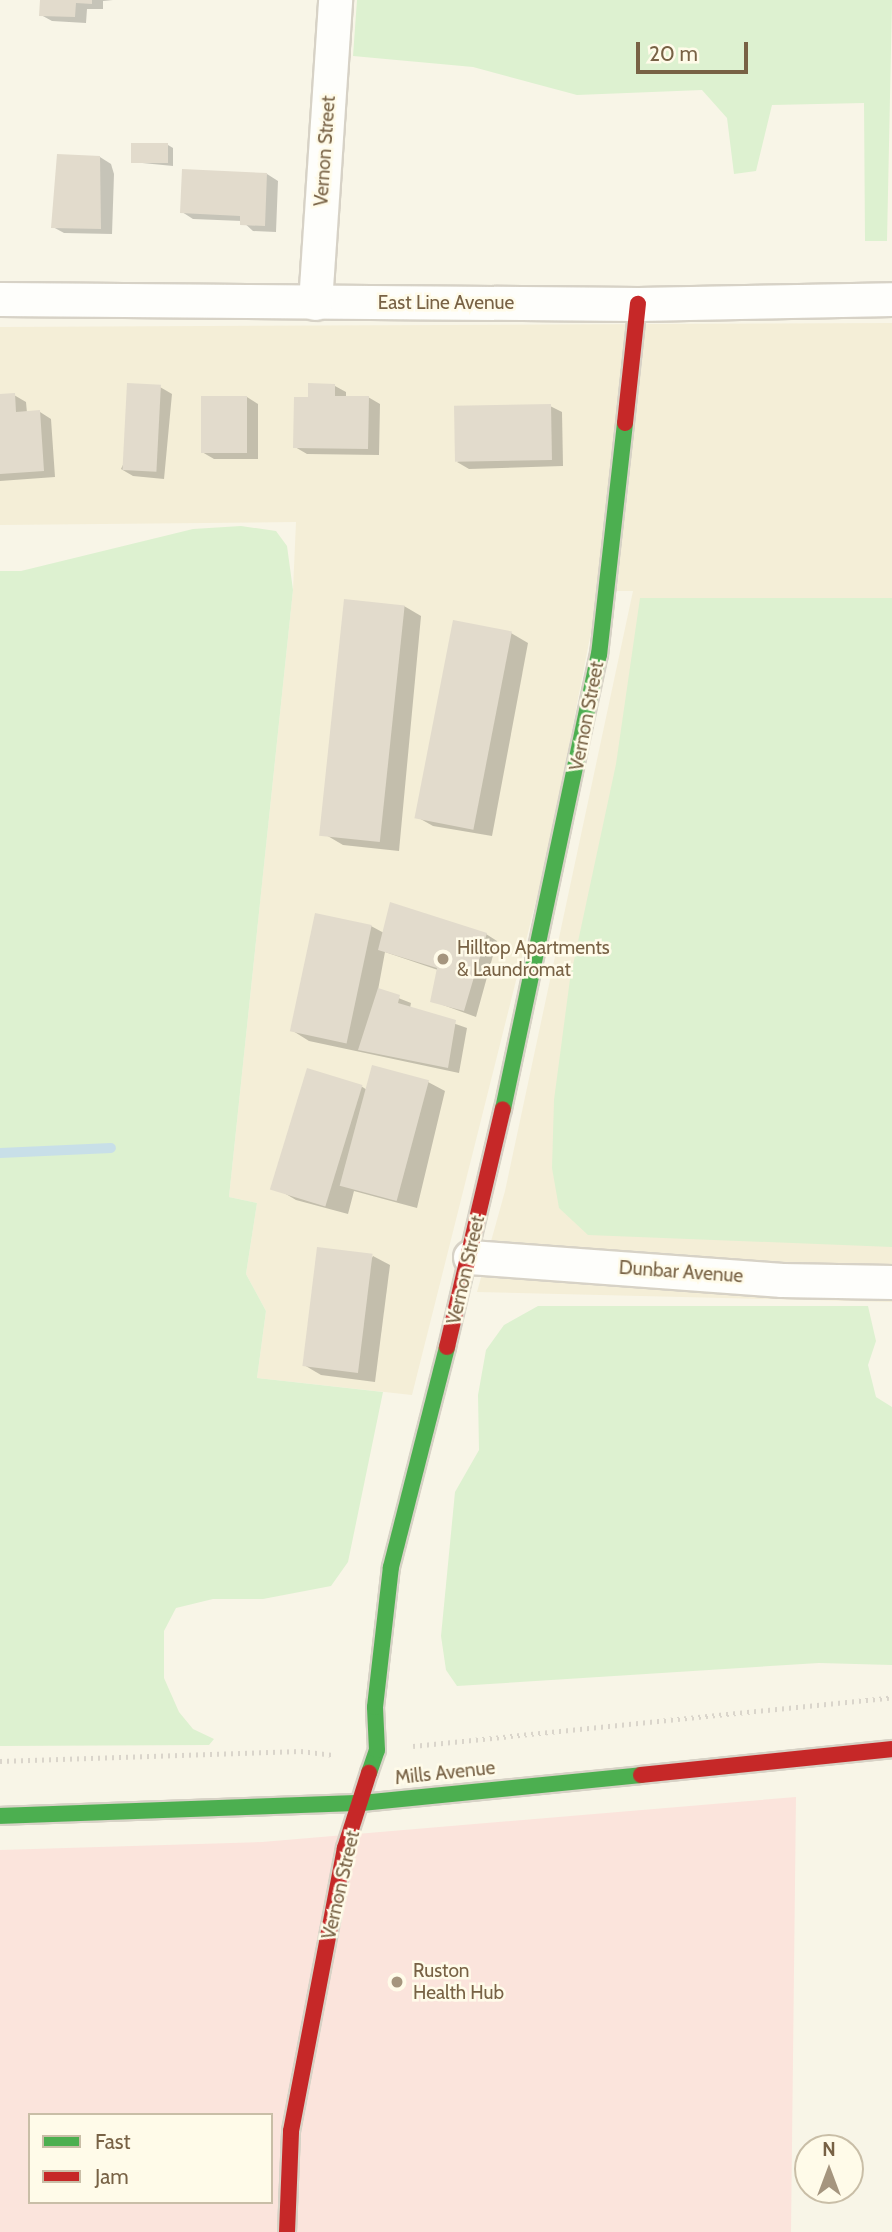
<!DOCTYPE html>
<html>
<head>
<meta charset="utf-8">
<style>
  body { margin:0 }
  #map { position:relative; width:892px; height:2232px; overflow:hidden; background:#f8f5e7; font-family:Cabin,sans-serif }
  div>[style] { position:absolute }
  .residential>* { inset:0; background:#f4eed7 }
  .medical>* { inset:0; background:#fbe4dc }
  .green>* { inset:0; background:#ddf1d0 }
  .shadow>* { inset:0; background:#0003 }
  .stream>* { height:10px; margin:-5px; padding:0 5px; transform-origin:5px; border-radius:5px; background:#c8dfe8 }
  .building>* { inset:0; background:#e2dbcc; transform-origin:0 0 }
  .path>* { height:4.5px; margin-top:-2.25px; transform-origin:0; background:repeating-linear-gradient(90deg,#dad5cb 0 2px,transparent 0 7px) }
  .roads { filter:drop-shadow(2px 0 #d7d2c6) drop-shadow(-2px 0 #d7d2c6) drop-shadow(0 2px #d7d2c6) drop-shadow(0 -2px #d7d2c6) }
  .street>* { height:33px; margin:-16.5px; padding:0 16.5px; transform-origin:16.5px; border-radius:16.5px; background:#fefefb }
  .fast>* { height:16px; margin:-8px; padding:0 8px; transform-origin:8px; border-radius:8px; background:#4caf50 }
  .jam>* { height:16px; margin:-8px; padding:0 8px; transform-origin:8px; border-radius:8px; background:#c62828 }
  .dots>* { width:19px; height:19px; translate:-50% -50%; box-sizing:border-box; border:4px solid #fffbe9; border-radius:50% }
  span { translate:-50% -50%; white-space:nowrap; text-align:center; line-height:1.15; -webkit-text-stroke:5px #fffbe9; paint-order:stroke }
  .street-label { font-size:19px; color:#786245 }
  .poi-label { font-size:19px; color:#786245 }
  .left { translate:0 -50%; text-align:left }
  .legend { position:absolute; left:28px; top:2113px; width:245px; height:91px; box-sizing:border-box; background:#fffbe9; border:2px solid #c9bea7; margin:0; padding:9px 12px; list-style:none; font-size:21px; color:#786245 }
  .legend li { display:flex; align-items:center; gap:14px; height:35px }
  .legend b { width:35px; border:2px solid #c9bea7 }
  .north { position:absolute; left:794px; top:2134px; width:70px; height:70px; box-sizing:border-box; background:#fffbe9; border:2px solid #c9bea7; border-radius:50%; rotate:0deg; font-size:19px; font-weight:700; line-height:28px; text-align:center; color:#786245 }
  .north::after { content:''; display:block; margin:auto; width:24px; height:32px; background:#a5957e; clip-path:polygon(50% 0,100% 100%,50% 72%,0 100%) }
  .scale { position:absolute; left:636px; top:42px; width:112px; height:32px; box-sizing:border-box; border:4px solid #786245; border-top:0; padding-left:9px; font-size:21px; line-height:24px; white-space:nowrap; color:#786245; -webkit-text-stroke:5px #fffbe9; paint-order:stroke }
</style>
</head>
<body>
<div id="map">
  <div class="residential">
    <div style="clip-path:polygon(892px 323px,892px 1302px,477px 1292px,505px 1191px,633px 591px,599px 591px,548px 853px,412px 1395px,257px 1378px,266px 1311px,246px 1274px,257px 1203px,229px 1197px,293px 590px,296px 522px,0 525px,0 327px)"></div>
  </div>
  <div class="medical">
    <div style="clip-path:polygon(evenodd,796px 1797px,791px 2232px,0 2232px,0 1850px,262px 1842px,796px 1797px,30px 2115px,271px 2115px,271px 2202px,30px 2202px,30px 2115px)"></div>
  </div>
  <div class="green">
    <div style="clip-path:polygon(357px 0,892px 0,887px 241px,865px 241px,864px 103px,772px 105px,756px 171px,734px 174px,727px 118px,702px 90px,577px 95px,473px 67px,353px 56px)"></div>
    <div style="clip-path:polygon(241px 526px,276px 531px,287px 546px,293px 590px,229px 1197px,257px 1203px,246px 1274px,266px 1311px,257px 1378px,383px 1392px,348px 1562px,331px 1586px,263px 1599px,213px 1599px,176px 1608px,164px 1631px,164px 1678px,179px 1712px,193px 1729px,214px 1739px,209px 1745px,0 1746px,0 571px,21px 571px,193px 529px)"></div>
    <div style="clip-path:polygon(640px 598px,892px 598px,892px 1247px,588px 1235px,559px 1208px,552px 1168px,554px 1100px,570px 979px,616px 764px)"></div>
    <div style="clip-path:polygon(538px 1306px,868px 1306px,876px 1341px,868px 1365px,876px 1397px,892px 1407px,892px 1665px,819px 1663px,457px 1686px,446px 1670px,441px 1636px,455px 1492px,479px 1450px,478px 1395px,486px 1350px,504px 1325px)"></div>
  </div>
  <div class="shadow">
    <div style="clip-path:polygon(42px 0,113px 0,103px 1px,103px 9px,87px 9px,86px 23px,52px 21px,41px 15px)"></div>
    <div style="clip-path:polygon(168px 145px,173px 148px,173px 166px,132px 162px)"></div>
    <div style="clip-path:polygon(100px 157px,111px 164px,114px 174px,112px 234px,64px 233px,53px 227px)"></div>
    <div style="clip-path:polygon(267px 174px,278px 181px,276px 232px,253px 231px,242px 221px,193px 219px,182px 212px)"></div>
    <div style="clip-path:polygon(335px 386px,346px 392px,346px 397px,368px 397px,380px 404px,379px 455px,307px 454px,295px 447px,310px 399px)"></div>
    <div style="clip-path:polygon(160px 387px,172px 394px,164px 479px,133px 476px,121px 469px)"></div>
    <div style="clip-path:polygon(14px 395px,26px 402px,27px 413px,40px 412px,51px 419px,55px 477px,0 481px,0 396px)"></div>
    <div style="clip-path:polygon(247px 397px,258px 404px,258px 459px,214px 459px,202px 452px)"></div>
    <div style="clip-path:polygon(550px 406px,562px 412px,563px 466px,469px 469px,457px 462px)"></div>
    <div style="clip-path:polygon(404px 606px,421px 616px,399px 851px,343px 845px,326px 835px)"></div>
    <div style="clip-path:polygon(511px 633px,528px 643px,492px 836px,433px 826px,417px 817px)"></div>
    <div style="clip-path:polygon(371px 926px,384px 933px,486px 934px,497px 941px,476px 1017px,432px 1001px,438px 970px,385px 952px,378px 990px,411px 1003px,410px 1008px,467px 1028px,459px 1073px,309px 1041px,293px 1031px)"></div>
    <div style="clip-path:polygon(428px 1082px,445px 1091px,417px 1208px,354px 1191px,348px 1214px,296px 1200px,279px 1190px,361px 1086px,367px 1090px)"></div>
    <div style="clip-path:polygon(373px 1256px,390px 1265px,375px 1382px,321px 1375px,304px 1365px)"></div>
  </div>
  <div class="stream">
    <div style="left:0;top:1153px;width:111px;rotate:-2.6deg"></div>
  </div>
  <div class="building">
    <div style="clip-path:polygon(40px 0,92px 0,92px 4px,76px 3px,75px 17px,39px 16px)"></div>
    <div style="left:131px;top:143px;width:37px;height:20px"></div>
    <div style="clip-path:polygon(57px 154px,100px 156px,101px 229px,51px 228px)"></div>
    <div style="clip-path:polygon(182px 169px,267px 173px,265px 226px,240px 225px,240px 216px,180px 213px)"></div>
    <div style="left:127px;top:383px;width:34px;height:87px;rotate:3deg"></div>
    <div style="clip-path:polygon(308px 383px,335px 384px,335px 396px,369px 396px,368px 449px,293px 448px,294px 397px,308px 397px)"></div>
    <div style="clip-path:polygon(15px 393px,16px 412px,40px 410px,44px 471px,0 474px,0 394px)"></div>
    <div style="left:201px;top:396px;width:46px;height:57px"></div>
    <div style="left:551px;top:404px;width:56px;height:97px;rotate:89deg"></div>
    <div style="left:344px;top:599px;width:61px;height:238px;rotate:6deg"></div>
    <div style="left:453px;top:620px;width:60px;height:202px;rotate:11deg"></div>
    <div style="clip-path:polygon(390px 902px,487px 933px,464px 1011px,430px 1002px,437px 968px,378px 950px)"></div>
    <div style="left:315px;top:913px;width:58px;height:121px;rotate:12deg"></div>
    <div style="clip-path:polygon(378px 988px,400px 995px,398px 1003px,456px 1020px,448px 1068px,358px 1050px)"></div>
    <div style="left:372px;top:1065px;width:59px;height:125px;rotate:15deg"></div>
    <div style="left:307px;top:1068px;width:58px;height:127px;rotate:17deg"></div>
    <div style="left:317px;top:1247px;width:56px;height:120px;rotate:7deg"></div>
  </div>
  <div class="path">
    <div style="left:413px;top:1746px;width:481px;rotate:-5.8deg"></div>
    <div style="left:0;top:1761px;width:301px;rotate:-1.9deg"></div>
    <div style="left:301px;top:1751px;width:34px;rotate:7deg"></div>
  </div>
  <div class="roads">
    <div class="street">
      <div style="left:0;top:299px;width:638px;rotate:0.45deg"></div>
      <div style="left:638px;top:304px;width:254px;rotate:-1.1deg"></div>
      <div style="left:315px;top:303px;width:304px;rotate:-86.2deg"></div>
      <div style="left:470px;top:1257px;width:313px;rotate:4.2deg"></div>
      <div style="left:782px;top:1280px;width:110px;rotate:1deg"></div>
    </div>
    <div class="fast">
      <div style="left:503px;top:1109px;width:464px;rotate:-78.1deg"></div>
      <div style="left:599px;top:655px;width:233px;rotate:-83.6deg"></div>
      <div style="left:369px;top:1773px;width:24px;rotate:-71deg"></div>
      <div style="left:377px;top:1750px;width:43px;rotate:-92.7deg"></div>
      <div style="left:375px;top:1707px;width:141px;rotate:-83.5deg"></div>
      <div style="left:391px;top:1567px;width:227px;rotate:-75.7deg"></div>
      <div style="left:0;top:1816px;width:362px;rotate:-2.1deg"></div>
      <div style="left:362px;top:1803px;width:280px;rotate:-5.7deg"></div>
    </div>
    <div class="jam">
      <div style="left:625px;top:423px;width:120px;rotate:-83.8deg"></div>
      <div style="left:447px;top:1347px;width:244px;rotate:-76.8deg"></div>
      <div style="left:641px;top:1775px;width:252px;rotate:-5.9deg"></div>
      <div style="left:287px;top:2232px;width:101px;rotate:-87.7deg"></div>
      <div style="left:291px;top:2131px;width:288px;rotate:-79.2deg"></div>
      <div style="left:345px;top:1848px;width:79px;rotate:-72.3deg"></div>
    </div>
  </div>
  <div class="dots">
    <div style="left:443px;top:959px;background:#a5957e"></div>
    <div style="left:397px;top:1982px;background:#a5957e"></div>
  </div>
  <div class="street-label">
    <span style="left:325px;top:151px;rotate:-86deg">Vernon Street</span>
    <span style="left:446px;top:303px">East Line Avenue</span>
    <span style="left:587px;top:716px;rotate:-79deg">Vernon Street</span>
    <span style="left:466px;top:1270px;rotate:-77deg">Vernon Street</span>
    <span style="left:681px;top:1272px;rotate:4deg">Dunbar Avenue</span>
    <span style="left:445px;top:1773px;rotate:-6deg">Mills Avenue</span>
    <span style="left:341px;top:1885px;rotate:-77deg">Vernon Street</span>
  </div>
  <div class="poi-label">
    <span class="left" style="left:457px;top:959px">Hilltop Apartments<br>&amp; Laundromat</span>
    <span class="left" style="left:413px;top:1982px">Ruston<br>Health Hub</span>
  </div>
  <ul class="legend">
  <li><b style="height:9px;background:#4caf50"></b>Fast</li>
  <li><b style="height:9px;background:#c62828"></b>Jam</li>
  </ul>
  <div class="north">N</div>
  <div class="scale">20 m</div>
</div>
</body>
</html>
